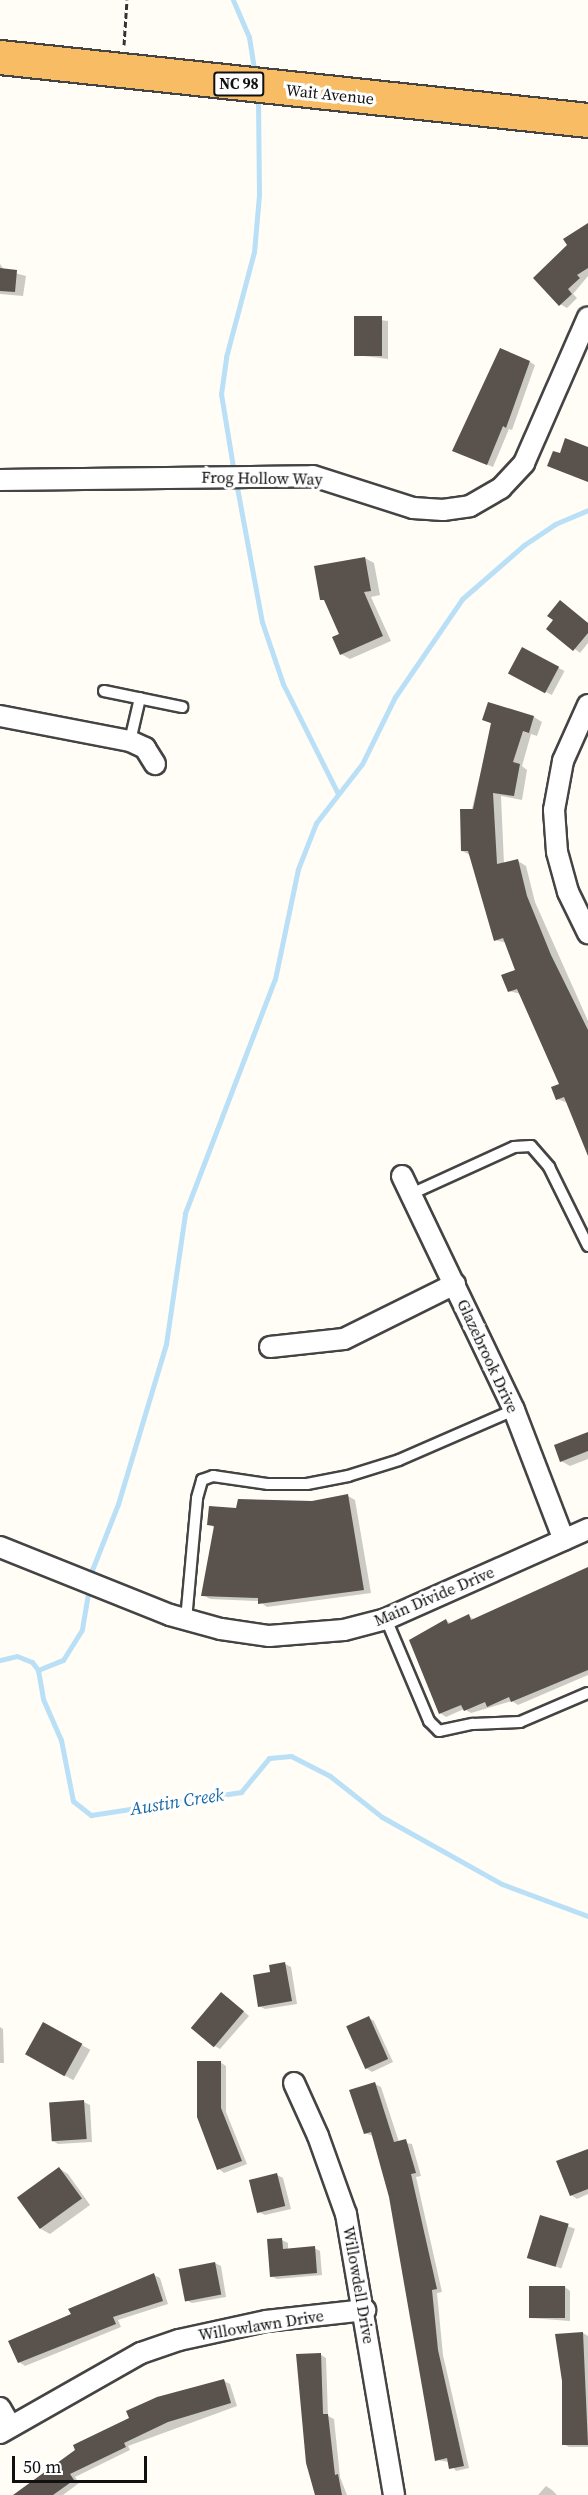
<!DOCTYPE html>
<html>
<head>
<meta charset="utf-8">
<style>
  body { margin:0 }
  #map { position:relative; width:588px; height:2495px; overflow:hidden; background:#fffdf5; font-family:"Source Serif 4",serif }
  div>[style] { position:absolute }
  .shadow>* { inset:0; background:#0003; transform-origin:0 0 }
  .stream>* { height:5px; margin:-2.5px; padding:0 2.5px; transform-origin:2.5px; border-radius:2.5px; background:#b9e0f7 }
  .building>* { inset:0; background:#5a524d; transform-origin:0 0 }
  .path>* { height:3px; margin-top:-1.5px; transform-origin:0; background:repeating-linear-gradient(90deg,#333 0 6px,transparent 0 9px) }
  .roads { filter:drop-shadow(2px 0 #444) drop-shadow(-2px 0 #444) drop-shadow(0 2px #444) drop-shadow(0 -2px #444) }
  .service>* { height:10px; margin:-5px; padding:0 5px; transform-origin:5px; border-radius:5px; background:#fff }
  .minor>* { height:20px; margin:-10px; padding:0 10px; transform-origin:10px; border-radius:10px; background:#fff }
  .trunk>* { height:33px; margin:-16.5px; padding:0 16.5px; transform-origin:16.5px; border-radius:16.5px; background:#f7bc64 }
  span { translate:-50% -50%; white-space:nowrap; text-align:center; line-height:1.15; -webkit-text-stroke:6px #fff; paint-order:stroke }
  .shield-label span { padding:2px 4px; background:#fff; border:2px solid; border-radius:4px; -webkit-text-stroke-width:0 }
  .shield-label { font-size:15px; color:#111; font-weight:700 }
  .street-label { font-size:16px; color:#111 }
  .water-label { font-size:18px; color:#1768a6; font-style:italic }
  .scale { position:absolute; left:12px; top:2456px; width:135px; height:27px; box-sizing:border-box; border:3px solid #111; border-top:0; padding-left:8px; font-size:18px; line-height:21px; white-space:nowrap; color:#111; -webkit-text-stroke:4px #fff; paint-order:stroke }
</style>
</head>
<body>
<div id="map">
  <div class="shadow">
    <div style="clip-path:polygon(588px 224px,588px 276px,573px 294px,577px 298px,567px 308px,560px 304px)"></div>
    <div style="clip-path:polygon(0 264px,4px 270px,26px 276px,23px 296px,0 294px)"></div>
    <div style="clip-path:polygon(355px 317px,388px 321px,388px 359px,355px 355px)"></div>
    <div style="clip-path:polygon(530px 362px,535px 365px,512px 430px,509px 429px,493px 467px,459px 453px)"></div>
    <div style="clip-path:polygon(365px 558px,374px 563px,380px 595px,371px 597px,391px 641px,350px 659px,341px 654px,341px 635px,327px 602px,322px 599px)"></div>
    <div style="clip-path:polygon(556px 620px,588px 623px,588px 643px,580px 653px,549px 629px)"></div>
    <div style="left:523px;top:649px;width:47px;height:27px;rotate:28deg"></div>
    <div style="clip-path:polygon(534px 717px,542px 722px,537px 736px,531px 734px,522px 766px,527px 770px,522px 800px,501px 796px,504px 864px,518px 861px,526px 866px,535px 902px,588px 1021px,588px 1140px,568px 1103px,557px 1099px,561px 1085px,521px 994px,509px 991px,517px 970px,507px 943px,495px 940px,470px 855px,462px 851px,492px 724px,484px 720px)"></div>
    <div style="clip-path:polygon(588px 1433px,588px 1459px,570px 1466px,561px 1461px)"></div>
    <div style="clip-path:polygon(348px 1496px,355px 1500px,371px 1593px,267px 1607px,259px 1601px,210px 1599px,203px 1595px,215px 1528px,209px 1524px)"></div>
    <div style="clip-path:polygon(588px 1569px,588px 1675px,518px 1705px,512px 1701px,471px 1713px,464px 1709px,446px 1717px,440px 1713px,446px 1620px,452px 1624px,469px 1616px,475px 1620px)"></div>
    <div style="clip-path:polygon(285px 1964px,291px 1967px,297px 2004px,265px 2009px,259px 2006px,272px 1973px)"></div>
    <div style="clip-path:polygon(227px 1997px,249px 2016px,220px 2049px,215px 2046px)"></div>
    <div style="clip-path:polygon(369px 2018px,374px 2021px,393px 2062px,372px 2072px,366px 2068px)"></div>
    <div style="left:44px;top:2024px;width:53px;height:35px;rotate:29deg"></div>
    <div style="clip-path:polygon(0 2027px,3px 2029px,4px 2063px,0 2063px)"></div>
    <div style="clip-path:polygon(220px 2062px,226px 2066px,226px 2112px,247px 2164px,224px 2173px,219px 2169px)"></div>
    <div style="clip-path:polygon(375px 2084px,381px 2087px,399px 2142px,412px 2144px,421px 2176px,416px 2177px,442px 2292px,437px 2293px,443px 2355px,469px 2468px,456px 2471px,449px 2462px,437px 2460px,391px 2197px,373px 2136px,365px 2133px)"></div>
    <div style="clip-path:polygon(84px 2102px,90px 2105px,92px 2142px,58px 2144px,53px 2141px)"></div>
    <div style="clip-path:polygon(588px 2152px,588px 2194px,577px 2199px,571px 2195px)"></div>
    <div style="clip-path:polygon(60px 2169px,68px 2174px,90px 2205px,50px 2234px,41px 2229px)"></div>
    <div style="clip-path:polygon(277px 2175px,283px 2178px,291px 2209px,265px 2215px,259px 2212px)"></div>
    <div style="left:541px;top:2217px;width:36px;height:42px;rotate:19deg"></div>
    <div style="clip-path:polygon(282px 2240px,288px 2243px,288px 2250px,314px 2248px,320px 2251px,322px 2275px,277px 2279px,271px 2276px)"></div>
    <div style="clip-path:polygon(215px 2263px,221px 2266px,226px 2297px,192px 2303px,186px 2300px)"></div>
    <div style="clip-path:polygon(154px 2275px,160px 2278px,168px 2304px,118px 2320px,121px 2327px,25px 2366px,19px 2362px,73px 2315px)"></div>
    <div style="clip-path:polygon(565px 2287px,570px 2291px,570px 2321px,530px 2318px)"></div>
    <div style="clip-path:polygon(583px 2333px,588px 2336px,588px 2447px,569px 2447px,564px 2444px)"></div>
    <div style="clip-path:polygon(321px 2355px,326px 2358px,328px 2416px,334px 2419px,340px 2477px,347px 2495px,315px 2495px,307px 2463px)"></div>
    <div style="clip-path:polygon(224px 2381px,230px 2384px,237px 2406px,128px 2446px,130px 2450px,75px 2477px,79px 2483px,63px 2495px,29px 2495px)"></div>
    <div style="clip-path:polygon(546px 2486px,552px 2490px,557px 2495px,538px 2495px)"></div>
  </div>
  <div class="stream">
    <div style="left:233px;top:0;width:40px;rotate:66.6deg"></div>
    <div style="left:249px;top:37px;width:37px;rotate:81deg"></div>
    <div style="left:234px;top:473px;width:80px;rotate:-99.3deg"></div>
    <div style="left:221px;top:394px;width:37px;rotate:-82deg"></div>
    <div style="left:226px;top:357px;width:109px;rotate:-75.1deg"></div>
    <div style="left:254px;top:252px;width:57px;rotate:-85deg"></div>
    <div style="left:259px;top:195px;width:100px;rotate:-90.6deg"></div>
    <div style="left:236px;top:482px;width:142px;rotate:79.5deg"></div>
    <div style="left:262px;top:622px;width:65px;rotate:71.3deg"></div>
    <div style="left:283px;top:684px;width:121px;rotate:63.4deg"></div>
    <div style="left:0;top:1660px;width:17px;rotate:-13deg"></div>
    <div style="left:17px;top:1656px;width:16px;rotate:22deg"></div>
    <div style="left:32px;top:1662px;width:10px;rotate:53deg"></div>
    <div style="left:38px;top:1670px;width:29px;rotate:80deg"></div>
    <div style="left:43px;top:1699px;width:45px;rotate:66.3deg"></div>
    <div style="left:61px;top:1740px;width:62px;rotate:78.9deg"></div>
    <div style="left:73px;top:1801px;width:23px;rotate:38deg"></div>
    <div style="left:91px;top:1815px;width:152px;rotate:-8.7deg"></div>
    <div style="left:241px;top:1792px;width:44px;rotate:-50.5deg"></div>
    <div style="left:269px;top:1758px;width:22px;rotate:-5deg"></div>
    <div style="left:291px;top:1756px;width:44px;rotate:27.1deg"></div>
    <div style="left:330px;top:1776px;width:66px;rotate:38.3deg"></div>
    <div style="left:382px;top:1817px;width:137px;rotate:29.2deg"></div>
    <div style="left:502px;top:1884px;width:92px;rotate:20.4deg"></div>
    <div style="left:38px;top:1670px;width:27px;rotate:-22deg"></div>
    <div style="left:63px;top:1660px;width:36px;rotate:-58deg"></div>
    <div style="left:82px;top:1629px;width:60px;rotate:-80.4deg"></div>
    <div style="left:92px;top:1570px;width:71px;rotate:-68.5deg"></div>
    <div style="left:118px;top:1504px;width:167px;rotate:-73.3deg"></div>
    <div style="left:166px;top:1344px;width:132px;rotate:-81.7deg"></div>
    <div style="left:185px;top:1213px;width:251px;rotate:-69deg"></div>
    <div style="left:275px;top:979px;width:112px;rotate:-78.2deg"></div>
    <div style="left:298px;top:869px;width:49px;rotate:-68.6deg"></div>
    <div style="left:316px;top:823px;width:75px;rotate:-52.1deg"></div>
    <div style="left:362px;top:764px;width:75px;rotate:-63.8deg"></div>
    <div style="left:395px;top:697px;width:119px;rotate:-55.6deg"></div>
    <div style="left:462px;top:599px;width:82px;rotate:-41.1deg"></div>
    <div style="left:524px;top:545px;width:37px;rotate:-34deg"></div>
    <div style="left:555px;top:524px;width:36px;rotate:-23deg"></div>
  </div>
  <div class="building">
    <div style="clip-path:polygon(588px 223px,588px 268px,577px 275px,580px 278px,568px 289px,572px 294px,559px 306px,533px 278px,567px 245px,563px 239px)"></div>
    <div style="clip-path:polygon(0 268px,17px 270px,15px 292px,0 291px)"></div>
    <div style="left:354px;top:316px;width:28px;height:40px"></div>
    <div style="clip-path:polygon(500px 348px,530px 361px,506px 428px,503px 426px,487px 465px,452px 451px)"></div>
    <div style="clip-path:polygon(565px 438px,588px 447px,588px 482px,547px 466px,553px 451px,560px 453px)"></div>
    <div style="clip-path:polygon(365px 557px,371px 591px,364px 592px,383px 636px,340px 655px,332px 637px,339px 634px,324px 600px,320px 600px,314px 566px)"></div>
    <div style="clip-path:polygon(560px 600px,588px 623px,588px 633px,573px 651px,546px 629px,553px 620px,547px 616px)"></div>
    <div style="left:522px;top:647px;width:42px;height:30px;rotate:28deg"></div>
    <div style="clip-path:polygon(488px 702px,534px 716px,529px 733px,523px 731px,513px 762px,520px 764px,514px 796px,493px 793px,497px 864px,518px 859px,527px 896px,551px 955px,588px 1030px,588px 1156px,564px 1097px,556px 1100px,551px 1087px,559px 1084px,517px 989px,508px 992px,501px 975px,515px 970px,503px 938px,494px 941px,468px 851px,461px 851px,460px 809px,473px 809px,491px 723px,482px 720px)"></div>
    <div style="clip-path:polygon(588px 1432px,588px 1451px,560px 1462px,554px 1445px)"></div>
    <div style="clip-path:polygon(348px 1494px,364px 1590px,258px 1604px,258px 1598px,201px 1596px,214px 1526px,207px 1525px,209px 1506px,236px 1508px,238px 1499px,312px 1501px)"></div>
    <div style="clip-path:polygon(588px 1567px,588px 1670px,511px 1702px,509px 1697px,487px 1707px,485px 1702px,464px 1711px,461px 1705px,439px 1714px,409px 1640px,446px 1619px,448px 1624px,469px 1614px,471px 1620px)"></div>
    <div style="clip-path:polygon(285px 1962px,292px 2001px,258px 2007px,253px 1975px,270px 1972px,269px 1965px)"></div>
    <div style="left:221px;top:1992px;width:30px;height:47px;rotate:40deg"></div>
    <div style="left:369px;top:2016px;width:47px;height:25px;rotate:66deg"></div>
    <div style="left:43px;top:2022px;width:45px;height:37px;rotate:29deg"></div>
    <div style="clip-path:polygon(197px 2061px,221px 2061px,221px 2108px,242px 2161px,217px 2170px,197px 2117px)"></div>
    <div style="clip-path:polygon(375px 2082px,394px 2142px,406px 2139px,416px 2173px,411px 2174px,437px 2289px,432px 2290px,438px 2350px,464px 2466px,449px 2469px,447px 2458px,435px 2461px,389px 2197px,371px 2132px,364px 2134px,349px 2090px)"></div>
    <div style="left:84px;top:2100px;width:39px;height:35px;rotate:86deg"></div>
    <div style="clip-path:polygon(588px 2149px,588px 2189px,570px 2196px,556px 2161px)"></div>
    <div style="left:59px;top:2167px;width:39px;height:52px;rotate:54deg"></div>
    <div style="left:277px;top:2173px;width:34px;height:29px;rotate:76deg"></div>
    <div style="left:540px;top:2215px;width:30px;height:45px;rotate:17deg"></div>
    <div style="clip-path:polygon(282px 2238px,283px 2249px,315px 2246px,317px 2273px,270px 2277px,267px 2239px)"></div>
    <div style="left:215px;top:2262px;width:33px;height:37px;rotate:79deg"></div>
    <div style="clip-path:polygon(154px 2273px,163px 2301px,113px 2317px,116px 2324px,18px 2363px,8px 2341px,71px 2314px,68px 2309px)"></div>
    <div style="left:529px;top:2286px;width:36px;height:32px"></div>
    <div style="clip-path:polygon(583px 2332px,588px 2445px,562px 2445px,562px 2381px,555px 2334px)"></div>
    <div style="clip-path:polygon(321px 2353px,323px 2414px,328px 2414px,335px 2475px,338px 2474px,342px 2495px,315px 2495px,306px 2463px,296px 2354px)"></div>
    <div style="clip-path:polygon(224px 2379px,231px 2403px,168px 2422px,124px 2443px,126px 2447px,70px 2474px,74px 2480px,53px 2495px,13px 2495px,75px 2450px,73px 2445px,129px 2418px,126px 2411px,157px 2397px)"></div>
  </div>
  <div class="path">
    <div style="left:124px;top:45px;width:45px;rotate:-86.2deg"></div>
  </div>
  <div class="roads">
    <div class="service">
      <div style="left:104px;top:691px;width:80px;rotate:11.6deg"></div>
      <div style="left:130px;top:741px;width:44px;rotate:-76.9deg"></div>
      <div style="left:411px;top:1194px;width:113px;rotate:-24.5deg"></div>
      <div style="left:514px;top:1147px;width:17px;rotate:-3deg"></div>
      <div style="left:531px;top:1146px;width:28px;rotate:49deg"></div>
      <div style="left:549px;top:1167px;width:88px;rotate:63.7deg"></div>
      <div style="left:386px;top:1619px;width:111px;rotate:67.1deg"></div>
      <div style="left:429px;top:1721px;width:14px;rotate:45deg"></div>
      <div style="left:439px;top:1731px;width:35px;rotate:-12deg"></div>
      <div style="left:473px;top:1724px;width:47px;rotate:-2.4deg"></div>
      <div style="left:520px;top:1722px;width:74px;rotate:-23.1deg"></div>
      <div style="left:186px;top:1620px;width:122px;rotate:-84.8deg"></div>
      <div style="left:197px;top:1498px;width:19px;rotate:-74deg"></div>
      <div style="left:202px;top:1480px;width:12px;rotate:-20deg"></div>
      <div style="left:213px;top:1476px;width:56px;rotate:8.3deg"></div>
      <div style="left:268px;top:1484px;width:39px"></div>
      <div style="left:307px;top:1484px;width:42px;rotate:-11deg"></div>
      <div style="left:348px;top:1476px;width:53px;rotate:-17.4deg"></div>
      <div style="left:399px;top:1460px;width:125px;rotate:-23.5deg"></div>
    </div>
    <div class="minor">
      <div style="left:0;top:480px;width:313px;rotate:-0.7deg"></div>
      <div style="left:313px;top:476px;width:105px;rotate:17.7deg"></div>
      <div style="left:413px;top:508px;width:30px;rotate:4deg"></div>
      <div style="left:443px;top:510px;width:27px;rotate:-8deg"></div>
      <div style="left:470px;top:506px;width:36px;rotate:-30deg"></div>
      <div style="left:501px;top:488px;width:34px;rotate:-47deg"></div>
      <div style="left:524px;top:463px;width:159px;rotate:-66.3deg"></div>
      <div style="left:588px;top:705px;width:61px;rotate:114.1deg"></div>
      <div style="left:563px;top:761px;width:50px;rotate:100.4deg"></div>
      <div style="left:554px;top:810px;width:42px;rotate:85.9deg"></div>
      <div style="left:557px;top:852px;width:41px;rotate:74.6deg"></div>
      <div style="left:568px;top:892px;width:46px;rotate:64deg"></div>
      <div style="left:0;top:716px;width:132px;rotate:10.9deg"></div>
      <div style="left:130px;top:741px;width:17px;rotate:25deg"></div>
      <div style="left:145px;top:748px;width:19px;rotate:58deg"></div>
      <div style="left:402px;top:1176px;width:259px;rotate:64.4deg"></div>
      <div style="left:514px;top:1410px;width:139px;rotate:69deg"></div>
      <div style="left:270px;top:1347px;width:74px;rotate:-6.2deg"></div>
      <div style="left:344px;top:1339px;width:124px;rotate:-26.4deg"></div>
      <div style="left:0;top:1547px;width:183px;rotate:21.8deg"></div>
      <div style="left:170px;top:1615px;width:53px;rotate:15.4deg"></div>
      <div style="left:221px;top:1629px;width:49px;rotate:8.3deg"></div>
      <div style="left:269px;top:1636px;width:75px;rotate:-4.6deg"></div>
      <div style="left:344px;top:1630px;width:43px;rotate:-14.7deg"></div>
      <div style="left:386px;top:1619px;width:221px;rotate:-24deg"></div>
      <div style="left:294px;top:2083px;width:58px;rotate:65.6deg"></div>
      <div style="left:318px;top:2136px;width:83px;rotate:70.3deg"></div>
      <div style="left:346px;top:2214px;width:285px;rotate:80.3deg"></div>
      <div style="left:0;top:2408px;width:20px;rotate:60deg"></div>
      <div style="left:0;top:2433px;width:162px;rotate:-29.6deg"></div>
      <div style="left:141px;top:2353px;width:40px;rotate:-18.9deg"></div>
      <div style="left:179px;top:2340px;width:89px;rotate:-12.3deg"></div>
      <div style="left:266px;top:2321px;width:100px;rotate:-6.3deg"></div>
    </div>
    <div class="trunk">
      <div style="left:0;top:57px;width:591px;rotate:6.12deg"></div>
    </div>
  </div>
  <div class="shield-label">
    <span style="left:239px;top:84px">NC 98</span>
  </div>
  <div class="street-label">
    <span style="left:330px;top:94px;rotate:6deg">Wait Avenue</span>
    <span style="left:262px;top:478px;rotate:1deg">Frog Hollow Way</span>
    <span style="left:488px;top:1356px;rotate:65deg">Glazebrook Drive</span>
    <span style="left:434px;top:1596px;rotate:-23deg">Main Divide Drive</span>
    <span style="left:359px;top:2285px;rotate:80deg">Willowdell Drive</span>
    <span style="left:261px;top:2325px;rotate:-9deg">Willowlawn Drive</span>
  </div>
  <div class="water-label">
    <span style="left:177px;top:1802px;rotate:-9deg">Austin Creek</span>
  </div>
  <div class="scale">50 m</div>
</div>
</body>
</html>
